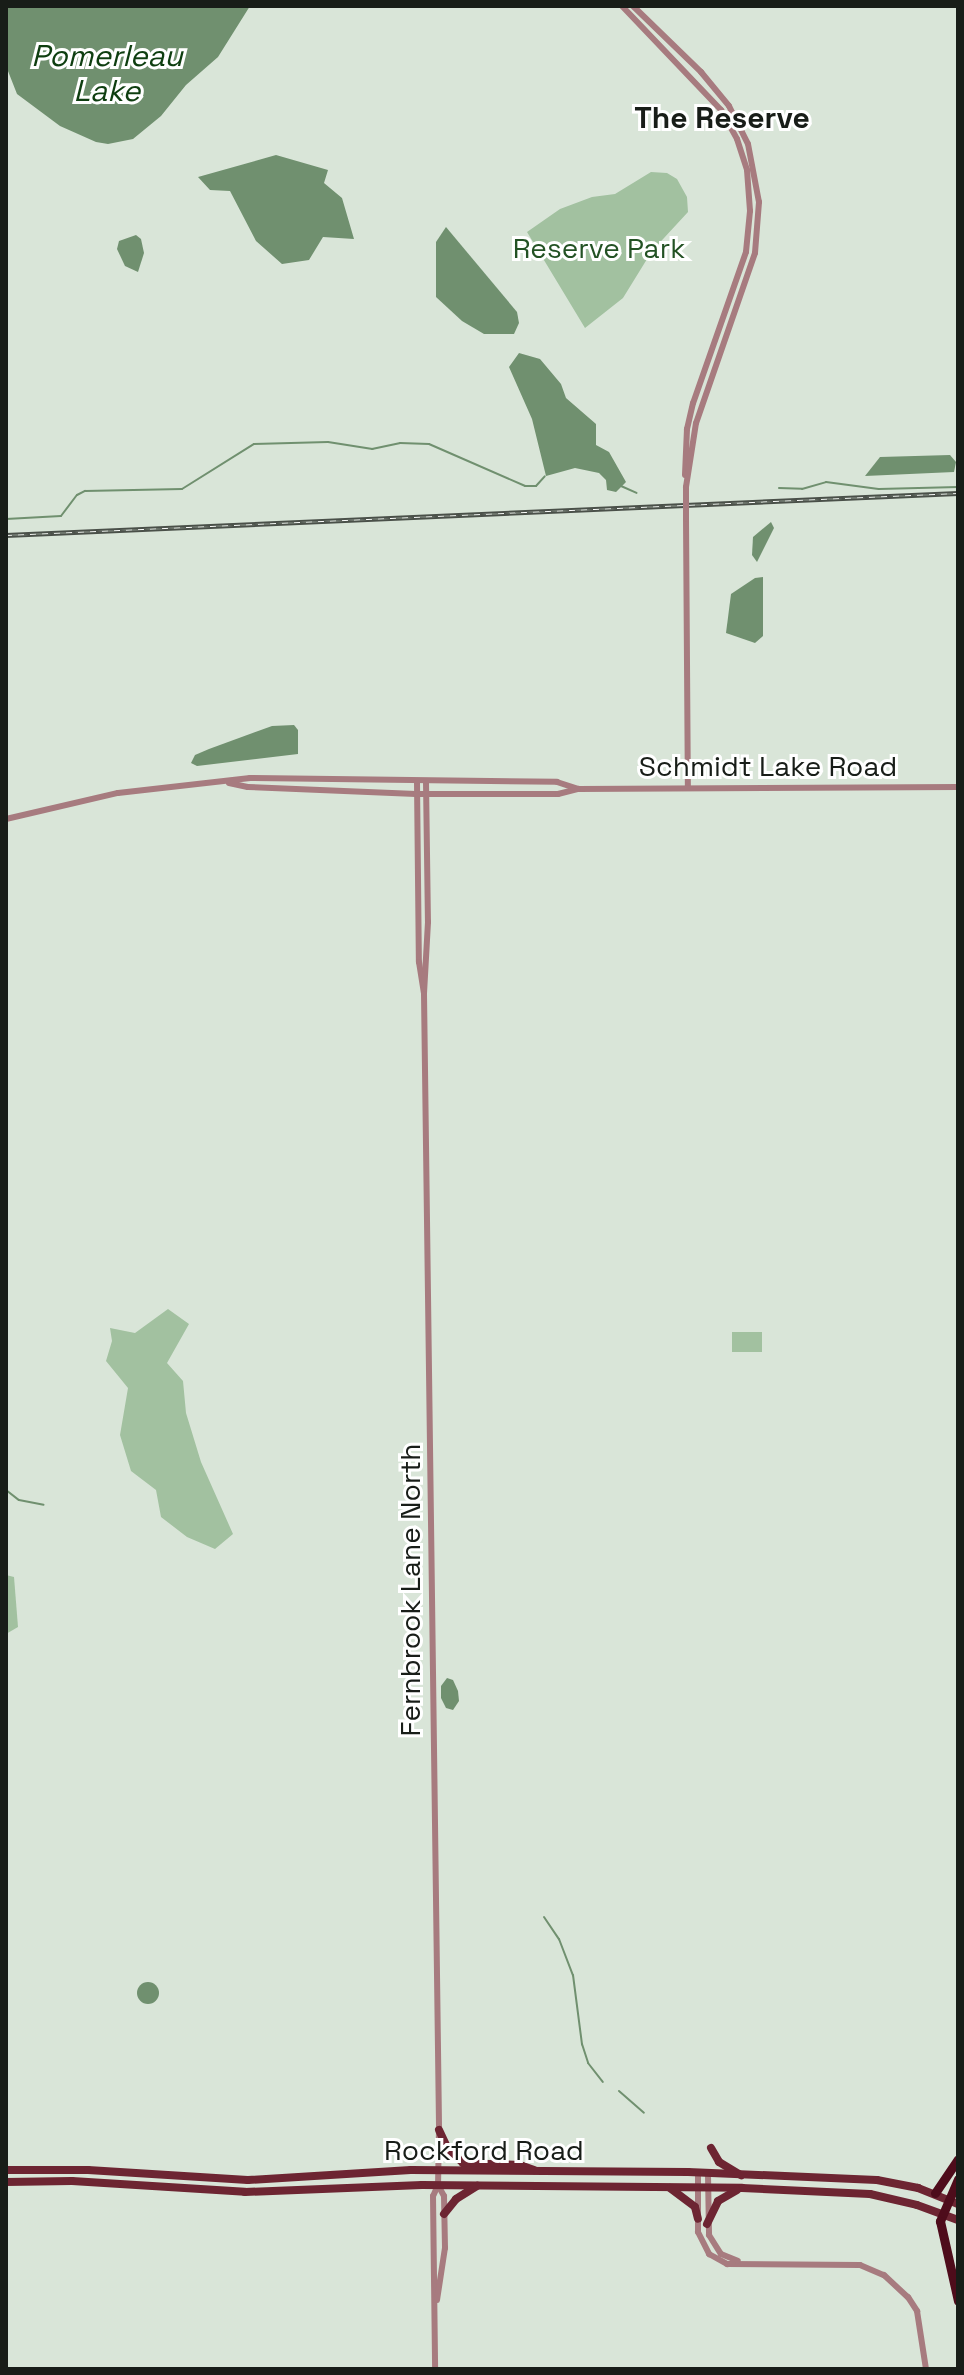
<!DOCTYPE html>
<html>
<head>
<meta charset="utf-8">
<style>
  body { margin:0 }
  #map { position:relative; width:964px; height:2375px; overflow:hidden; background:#d9e5d8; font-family:"Space Grotesk",sans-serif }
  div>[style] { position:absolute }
  .green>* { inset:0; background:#a2c1a0; transform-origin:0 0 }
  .water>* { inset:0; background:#70906f }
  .round { border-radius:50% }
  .stream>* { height:2px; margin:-1px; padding:0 1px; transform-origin:1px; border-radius:1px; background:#70906f }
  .minor>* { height:6px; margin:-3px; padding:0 3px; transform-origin:3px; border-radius:3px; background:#a77b7f }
  .major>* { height:8px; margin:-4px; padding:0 4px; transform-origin:4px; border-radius:4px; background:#6d2532 }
  .highway>* { height:9px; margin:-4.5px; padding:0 4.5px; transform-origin:4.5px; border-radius:4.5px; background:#4e0c1b }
  .rail>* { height:5px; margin-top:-2.5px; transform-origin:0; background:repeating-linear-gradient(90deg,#fff 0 6px,#4a5049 0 12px); box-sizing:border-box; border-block:2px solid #4a5049 }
  .minor-bridge>* { height:6px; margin:-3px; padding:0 3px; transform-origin:3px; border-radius:3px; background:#a77b7f }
  span { translate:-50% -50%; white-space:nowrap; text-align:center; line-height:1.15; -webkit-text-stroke:6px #fff; paint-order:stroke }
  .park-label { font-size:28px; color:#235224 }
  .street-label { font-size:28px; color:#181d18 }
  .water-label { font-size:30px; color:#0e3e10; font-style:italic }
  .neighbourhood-label { font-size:30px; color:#181d18; font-weight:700 }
  .frame { position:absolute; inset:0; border:8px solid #181d18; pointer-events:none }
</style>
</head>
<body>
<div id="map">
  <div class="green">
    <div style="clip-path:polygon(651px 172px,667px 173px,677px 179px,687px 197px,688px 212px,652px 251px,623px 298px,585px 328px,527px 232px,560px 209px,592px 197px,615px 194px)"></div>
    <div style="clip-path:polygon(168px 1309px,189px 1324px,167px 1363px,183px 1381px,186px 1413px,201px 1462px,233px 1534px,215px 1549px,187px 1537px,161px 1517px,156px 1490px,131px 1471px,120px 1435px,128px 1388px,106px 1361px,112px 1341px,110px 1328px,135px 1333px)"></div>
    <div style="left:732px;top:1332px;width:30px;height:20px"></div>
    <div style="clip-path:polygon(6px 1575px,14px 1577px,18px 1627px,6px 1634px)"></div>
  </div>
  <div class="water">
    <div style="clip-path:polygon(6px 6px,250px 6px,218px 57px,186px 85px,161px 116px,133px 139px,108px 144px,96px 142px,60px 126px,17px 94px,6px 66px)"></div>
    <div style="clip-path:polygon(276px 155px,328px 170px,324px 183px,342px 198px,354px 239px,323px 237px,309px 260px,282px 264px,256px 241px,230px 191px,210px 190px,198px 177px)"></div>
    <div style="clip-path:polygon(446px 227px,517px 312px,519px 323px,514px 334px,484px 334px,462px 321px,436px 297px,436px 242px)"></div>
    <div style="clip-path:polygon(136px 235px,141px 239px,144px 253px,138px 272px,125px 266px,117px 249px,119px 241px)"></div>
    <div style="clip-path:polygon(519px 353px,540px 359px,561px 384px,566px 398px,596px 424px,596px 445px,609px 452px,626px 482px,616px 492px,607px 490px,606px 480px,599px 473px,575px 468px,546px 476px,532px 419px,509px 367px)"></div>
    <div style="clip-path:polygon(950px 455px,956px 462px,954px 472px,865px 476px,880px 457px)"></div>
    <div style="clip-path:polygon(771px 522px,774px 528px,757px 562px,752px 555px,753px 537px)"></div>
    <div style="clip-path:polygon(763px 577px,763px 636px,755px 643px,726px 633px,731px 594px,755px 578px)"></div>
    <div style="clip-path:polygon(294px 725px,298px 730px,298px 754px,197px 766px,191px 763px,195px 755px,209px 749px,272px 726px)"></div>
    <div style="clip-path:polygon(447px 1678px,453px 1680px,458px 1691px,459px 1701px,453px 1710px,446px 1708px,441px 1698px,441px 1686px)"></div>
    <div class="round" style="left:137px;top:1982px;width:22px;height:22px"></div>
  </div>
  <div class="stream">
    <div style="left:621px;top:486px;width:17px;rotate:24deg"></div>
    <div style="left:779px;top:488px;width:23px;rotate:2deg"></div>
    <div style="left:802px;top:489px;width:25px;rotate:-16deg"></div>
    <div style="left:826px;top:482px;width:53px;rotate:7.5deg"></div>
    <div style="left:879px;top:489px;width:79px;rotate:-1.5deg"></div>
    <div style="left:6px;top:519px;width:55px;rotate:-3.1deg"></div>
    <div style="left:61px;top:516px;width:26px;rotate:-53deg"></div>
    <div style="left:77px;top:495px;width:9px;rotate:-27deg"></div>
    <div style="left:85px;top:491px;width:97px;rotate:-1.2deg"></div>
    <div style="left:182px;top:489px;width:85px;rotate:-32deg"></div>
    <div style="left:254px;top:444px;width:74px;rotate:-1.5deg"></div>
    <div style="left:328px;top:442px;width:45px;rotate:9deg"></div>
    <div style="left:372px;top:449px;width:29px;rotate:-12deg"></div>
    <div style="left:400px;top:443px;width:29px;rotate:2deg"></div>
    <div style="left:429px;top:444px;width:105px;rotate:23.6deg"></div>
    <div style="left:525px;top:486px;width:11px"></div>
    <div style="left:536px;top:486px;width:13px;rotate:-48deg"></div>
    <div style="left:6px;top:1490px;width:16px;rotate:38deg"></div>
    <div style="left:19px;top:1500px;width:25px;rotate:11deg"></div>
    <div style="left:544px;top:1917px;width:27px;rotate:56deg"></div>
    <div style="left:559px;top:1939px;width:39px;rotate:69deg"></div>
    <div style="left:573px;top:1975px;width:70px;rotate:82.6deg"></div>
    <div style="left:582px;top:2044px;width:20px;rotate:72deg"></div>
    <div style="left:588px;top:2063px;width:24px;rotate:52deg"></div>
    <div style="left:619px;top:2091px;width:33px;rotate:41deg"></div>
  </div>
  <div class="minor">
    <div style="left:622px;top:6px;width:144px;rotate:46.4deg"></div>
    <div style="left:721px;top:110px;width:33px;rotate:61deg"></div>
    <div style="left:737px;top:139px;width:33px;rotate:72deg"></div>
    <div style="left:747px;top:170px;width:41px;rotate:85.8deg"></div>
    <div style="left:750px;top:211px;width:41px;rotate:95.6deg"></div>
    <div style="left:746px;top:252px;width:160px;rotate:109.3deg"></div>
    <div style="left:693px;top:403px;width:27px;rotate:103deg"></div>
    <div style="left:687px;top:429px;width:46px;rotate:92.5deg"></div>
    <div style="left:633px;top:6px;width:95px;rotate:44.1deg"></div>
    <div style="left:701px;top:72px;width:44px;rotate:50.5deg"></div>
    <div style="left:729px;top:106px;width:42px;rotate:63.4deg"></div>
    <div style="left:748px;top:144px;width:59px;rotate:79.3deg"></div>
    <div style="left:759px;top:202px;width:51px;rotate:94.5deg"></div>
    <div style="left:755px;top:253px;width:180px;rotate:109.1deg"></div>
    <div style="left:696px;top:423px;width:65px;rotate:98.9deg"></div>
    <div style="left:686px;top:519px;width:269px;rotate:89.6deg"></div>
    <div style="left:417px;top:782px;width:180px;rotate:89.4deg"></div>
    <div style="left:419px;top:962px;width:32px;rotate:81deg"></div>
    <div style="left:426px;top:782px;width:140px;rotate:89.2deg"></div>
    <div style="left:428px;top:922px;width:72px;rotate:93.2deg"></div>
    <div style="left:424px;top:994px;width:1136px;rotate:89.24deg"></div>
    <div style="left:439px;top:2130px;width:55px;rotate:91deg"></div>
    <div style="left:438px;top:2185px;width:12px;rotate:114deg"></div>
    <div style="left:433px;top:2196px;width:173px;rotate:89.3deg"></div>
    <div style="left:229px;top:783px;width:19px;rotate:12deg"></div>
    <div style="left:248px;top:787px;width:168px;rotate:2.4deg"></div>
    <div style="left:416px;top:794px;width:142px"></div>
    <div style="left:558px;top:794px;width:21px;rotate:-14deg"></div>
    <div style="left:578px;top:789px;width:380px;rotate:-0.3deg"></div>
    <div style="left:6px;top:819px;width:115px;rotate:-13.1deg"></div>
    <div style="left:118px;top:793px;width:133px;rotate:-6.5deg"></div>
    <div style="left:250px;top:778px;width:307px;rotate:0.7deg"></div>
    <div style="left:557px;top:782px;width:22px;rotate:18deg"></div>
    <div style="left:698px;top:2173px;width:59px;rotate:90deg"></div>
    <div style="left:698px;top:2232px;width:25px;rotate:63deg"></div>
    <div style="left:709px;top:2254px;width:21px;rotate:29deg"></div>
    <div style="left:727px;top:2264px;width:133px;rotate:0.4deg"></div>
    <div style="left:860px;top:2265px;width:26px;rotate:23deg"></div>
    <div style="left:884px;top:2275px;width:33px;rotate:43deg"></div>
    <div style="left:908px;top:2297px;width:17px;rotate:57deg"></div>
    <div style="left:917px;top:2311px;width:59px;rotate:81.2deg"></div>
    <div style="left:708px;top:2175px;width:60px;rotate:89deg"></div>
    <div style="left:709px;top:2235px;width:22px;rotate:58deg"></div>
    <div style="left:721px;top:2254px;width:18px;rotate:22deg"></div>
    <div style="left:437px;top:2300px;width:53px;rotate:-81.3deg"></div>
    <div style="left:445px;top:2248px;width:52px;rotate:-91.1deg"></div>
    <div style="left:444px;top:2196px;width:13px;rotate:-119deg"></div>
  </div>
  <div class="major">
    <div style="left:439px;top:2130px;width:21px;rotate:65deg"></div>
    <div style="left:448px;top:2149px;width:21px;rotate:43deg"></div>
    <div style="left:463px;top:2163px;width:57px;rotate:2deg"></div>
    <div style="left:520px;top:2165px;width:15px;rotate:20deg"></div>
    <div style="left:711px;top:2148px;width:16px;rotate:60deg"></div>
    <div style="left:719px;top:2162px;width:26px;rotate:31deg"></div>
    <div style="left:6px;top:2170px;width:82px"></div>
    <div style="left:88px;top:2170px;width:160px;rotate:3.6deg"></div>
    <div style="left:248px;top:2180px;width:163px;rotate:-3.5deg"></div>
    <div style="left:411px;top:2170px;width:277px;rotate:0.4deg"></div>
    <div style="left:688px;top:2172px;width:189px;rotate:2.4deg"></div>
    <div style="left:877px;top:2180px;width:42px;rotate:11deg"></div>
    <div style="left:918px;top:2188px;width:43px;rotate:21.8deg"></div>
    <div style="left:6px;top:2182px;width:66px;rotate:-0.9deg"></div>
    <div style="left:72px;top:2181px;width:173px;rotate:3.6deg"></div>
    <div style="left:245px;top:2192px;width:177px;rotate:-2.3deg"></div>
    <div style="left:422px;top:2185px;width:320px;rotate:0.5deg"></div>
    <div style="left:742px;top:2188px;width:128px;rotate:2.7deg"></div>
    <div style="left:870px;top:2194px;width:48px;rotate:13.2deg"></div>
    <div style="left:917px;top:2205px;width:44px;rotate:20.1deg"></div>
    <div style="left:670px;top:2188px;width:31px;rotate:37deg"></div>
    <div style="left:695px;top:2207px;width:12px;rotate:76deg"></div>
    <div style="left:444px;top:2214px;width:19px;rotate:-51deg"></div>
    <div style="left:456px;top:2199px;width:25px;rotate:-32deg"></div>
    <div style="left:707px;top:2224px;width:25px;rotate:-64deg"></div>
    <div style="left:718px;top:2201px;width:22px;rotate:-30deg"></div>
  </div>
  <div class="highway">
    <div style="left:958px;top:2179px;width:46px;rotate:113.2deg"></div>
    <div style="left:940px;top:2221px;width:82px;rotate:77.3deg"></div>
    <div style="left:935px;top:2193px;width:41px;rotate:-55.9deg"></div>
  </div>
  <div class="rail">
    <div style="left:6px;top:535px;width:953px;rotate:-2.53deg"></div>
  </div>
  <div class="minor-bridge">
    <div style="left:686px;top:519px;width:32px;rotate:-90deg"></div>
  </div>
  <div class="park-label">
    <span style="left:599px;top:248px">Reserve Park</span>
  </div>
  <div class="street-label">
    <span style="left:768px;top:766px">Schmidt Lake Road</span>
    <span style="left:410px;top:1590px;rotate:-90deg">Fernbrook Lane North</span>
    <span style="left:484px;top:2150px">Rockford Road</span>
  </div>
  <div class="water-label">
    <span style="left:107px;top:73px">Pomerleau<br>Lake</span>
  </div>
  <div class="neighbourhood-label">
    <span style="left:722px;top:118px">The Reserve</span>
  </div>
  <div class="frame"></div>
</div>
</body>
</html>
